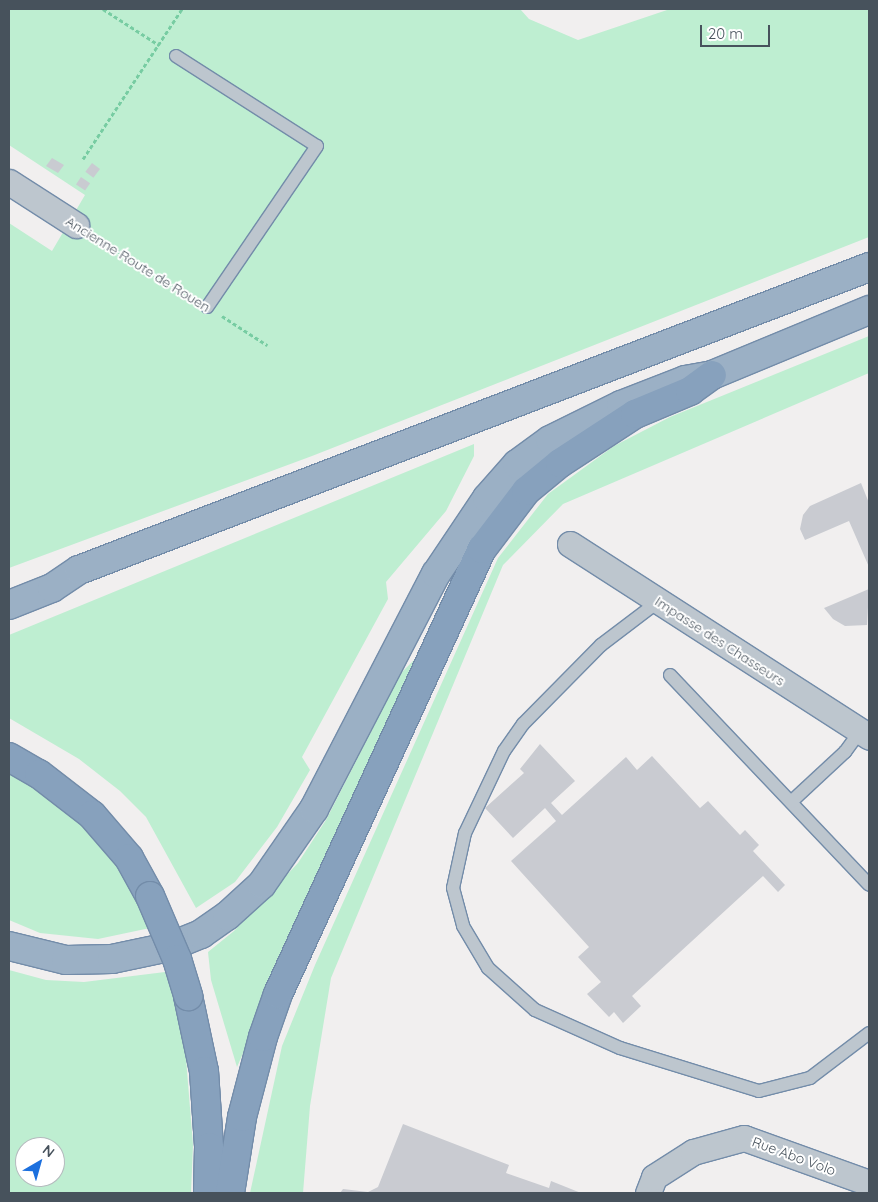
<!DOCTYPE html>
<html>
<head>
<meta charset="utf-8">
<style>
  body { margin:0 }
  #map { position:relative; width:878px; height:1202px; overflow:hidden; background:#f1efef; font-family:Quicksand,sans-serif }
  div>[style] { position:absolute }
  .green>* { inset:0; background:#beeed1 }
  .building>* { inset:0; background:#c9cbd1; transform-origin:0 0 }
  .path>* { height:3px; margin-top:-1.5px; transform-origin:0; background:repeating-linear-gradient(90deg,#77cca2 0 4px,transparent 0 6.5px) }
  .roads { filter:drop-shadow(1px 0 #738ca9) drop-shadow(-1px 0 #738ca9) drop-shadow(0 1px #738ca9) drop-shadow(0 -1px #738ca9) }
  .service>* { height:12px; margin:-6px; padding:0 6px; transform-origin:6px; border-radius:6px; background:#bdc6ce }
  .minor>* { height:25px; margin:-12.5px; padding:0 12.5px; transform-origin:12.5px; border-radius:12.5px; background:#bdc6ce }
  .trunk>* { height:28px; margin:-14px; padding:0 14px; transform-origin:14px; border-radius:14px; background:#9bb0c5 }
  .motorway>* { height:28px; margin:-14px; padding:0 14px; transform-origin:14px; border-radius:14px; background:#87a1bd }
  .bridges { filter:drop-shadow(1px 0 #738ca9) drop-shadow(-1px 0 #738ca9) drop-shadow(0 1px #738ca9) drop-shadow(0 -1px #738ca9) }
  .motorway-bridge>* { height:28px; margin:-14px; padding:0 14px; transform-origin:14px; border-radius:14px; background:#87a1bd }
  span { translate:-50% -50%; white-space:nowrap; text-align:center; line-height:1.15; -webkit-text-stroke:4px #fff; paint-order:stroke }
  .street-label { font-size:14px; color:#47525c }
  .frame { position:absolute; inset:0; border:10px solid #47525c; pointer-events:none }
  .north { position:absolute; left:15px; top:1137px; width:50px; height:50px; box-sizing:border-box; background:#fff; border:1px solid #b5babe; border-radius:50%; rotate:38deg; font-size:14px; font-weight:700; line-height:20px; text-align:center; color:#47525c }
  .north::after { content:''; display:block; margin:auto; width:18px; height:22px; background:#1c70de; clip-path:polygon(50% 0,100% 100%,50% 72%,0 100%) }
  .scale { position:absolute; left:700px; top:25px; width:70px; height:22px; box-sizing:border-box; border:2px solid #47525c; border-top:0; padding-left:6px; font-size:15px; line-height:18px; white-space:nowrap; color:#47525c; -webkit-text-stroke:4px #fff; paint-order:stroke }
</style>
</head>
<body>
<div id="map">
  <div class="green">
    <div style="clip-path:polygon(9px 9px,520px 9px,529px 19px,578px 40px,670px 9px,869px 9px,869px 237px,312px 456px,9px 568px,9px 223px,52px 251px,85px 195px,9px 145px)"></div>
    <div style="clip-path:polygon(869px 336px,869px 373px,563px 504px,503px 565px,331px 978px,310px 1106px,303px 1193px,250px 1193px,282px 1046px,315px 965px,498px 558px,548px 494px,614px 446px,670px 417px)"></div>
    <div style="clip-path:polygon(474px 444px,474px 456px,446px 511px,386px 582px,388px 599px,302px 757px,310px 770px,277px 827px,235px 882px,196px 908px,146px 817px,120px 791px,79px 759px,9px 718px,9px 635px)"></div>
    <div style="clip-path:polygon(416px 658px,364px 774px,237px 1067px,211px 980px,208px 952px,234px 931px,298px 863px,326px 820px,401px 673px)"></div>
    <div style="clip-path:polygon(9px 772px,52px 796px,88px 825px,131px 878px,150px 928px,98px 939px,40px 933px,9px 920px)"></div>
    <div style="clip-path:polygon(evenodd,9px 970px,46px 980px,84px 982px,165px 972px,181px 1016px,185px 1046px,193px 1145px,191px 1193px,9px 1193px,9px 970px,25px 1147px,55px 1147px,55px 1177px,25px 1177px,25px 1147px)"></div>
  </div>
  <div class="building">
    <div style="clip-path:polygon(52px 158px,64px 165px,58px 173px,46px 166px)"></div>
    <div style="left:92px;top:163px;width:10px;height:11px;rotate:37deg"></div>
    <div style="left:81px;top:177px;width:11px;height:9px;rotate:34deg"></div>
    <div style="clip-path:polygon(861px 483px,869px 503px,869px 567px,849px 521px,805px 540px,800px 529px,803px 515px,810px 506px)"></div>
    <div style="clip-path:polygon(869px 589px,867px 625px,845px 626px,833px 619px,824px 608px)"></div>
    <div style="clip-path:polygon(540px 744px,575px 781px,551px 803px,562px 815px,626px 757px,637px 770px,652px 756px,700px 808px,708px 801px,740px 835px,745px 830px,759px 845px,753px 851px,785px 885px,778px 892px,763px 876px,632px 996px,641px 1006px,623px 1023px,614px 1012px,609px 1017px,587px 994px,601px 982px,578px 957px,589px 947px,511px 861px,556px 821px,545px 808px,513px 838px,485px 808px,524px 773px,520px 769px)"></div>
    <div style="clip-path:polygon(403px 1124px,509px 1165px,506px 1173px,549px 1188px,551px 1181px,581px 1193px,340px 1193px,343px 1189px,368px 1192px,378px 1187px)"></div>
  </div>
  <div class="path">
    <div style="left:103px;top:9px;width:67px;rotate:32.7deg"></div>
    <div style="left:83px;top:159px;width:180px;rotate:-56.6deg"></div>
    <div style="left:95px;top:237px;width:116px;rotate:31.6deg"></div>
    <div style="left:222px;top:316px;width:54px;rotate:32.8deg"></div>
  </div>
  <div class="roads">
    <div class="service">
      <div style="left:176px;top:56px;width:167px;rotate:32.6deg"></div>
      <div style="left:317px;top:146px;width:195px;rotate:124.3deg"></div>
      <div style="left:659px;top:601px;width:73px;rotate:142.8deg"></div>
      <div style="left:601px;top:645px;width:111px;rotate:134.6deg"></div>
      <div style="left:523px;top:724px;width:33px;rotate:125deg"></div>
      <div style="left:504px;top:751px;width:91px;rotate:115.4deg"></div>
      <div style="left:465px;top:833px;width:56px;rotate:102.3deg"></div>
      <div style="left:453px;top:888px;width:39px;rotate:75deg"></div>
      <div style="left:463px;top:926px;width:49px;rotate:59.2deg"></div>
      <div style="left:488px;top:968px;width:63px;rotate:41.8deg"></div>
      <div style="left:535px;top:1010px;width:93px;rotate:24.1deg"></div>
      <div style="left:620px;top:1048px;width:145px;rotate:17.2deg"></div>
      <div style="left:759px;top:1091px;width:53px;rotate:-14.3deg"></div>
      <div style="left:810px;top:1078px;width:74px;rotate:-37.3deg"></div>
      <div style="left:670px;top:675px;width:289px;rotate:46.5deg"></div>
      <div style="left:791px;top:802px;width:74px;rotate:-42.8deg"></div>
      <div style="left:845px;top:752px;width:26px;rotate:-54deg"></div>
    </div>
    <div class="minor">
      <div style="left:9px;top:182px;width:80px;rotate:32.7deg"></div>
      <div style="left:570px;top:544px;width:356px;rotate:32.8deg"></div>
      <div style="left:648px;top:1193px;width:17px;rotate:-69deg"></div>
      <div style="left:654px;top:1177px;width:46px;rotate:-32.7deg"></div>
      <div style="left:693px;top:1152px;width:53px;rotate:-15.4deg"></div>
      <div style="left:744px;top:1138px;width:133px;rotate:19.8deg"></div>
    </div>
    <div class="trunk">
      <div style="left:9px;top:605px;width:46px;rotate:-21.6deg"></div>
      <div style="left:52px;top:588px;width:32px;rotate:-34deg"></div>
      <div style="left:79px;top:570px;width:846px;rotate:-20.98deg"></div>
      <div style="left:9px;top:946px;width:59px;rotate:13.8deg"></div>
      <div style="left:66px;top:960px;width:46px;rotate:-1.2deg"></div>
      <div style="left:112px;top:959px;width:58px;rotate:-11.9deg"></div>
      <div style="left:169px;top:947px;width:35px;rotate:-22deg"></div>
      <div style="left:201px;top:934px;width:32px;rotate:-35deg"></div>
      <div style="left:227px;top:916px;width:47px;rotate:-42.4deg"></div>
      <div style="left:262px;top:884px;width:91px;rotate:-55.3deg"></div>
      <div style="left:314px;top:809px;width:265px;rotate:-62.6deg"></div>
      <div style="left:436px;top:574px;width:92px;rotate:-56.1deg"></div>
      <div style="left:487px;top:498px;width:45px;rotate:-48.6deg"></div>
      <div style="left:517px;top:464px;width:41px;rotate:-36deg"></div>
      <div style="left:550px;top:440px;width:79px;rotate:-26.2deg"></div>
      <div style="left:621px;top:405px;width:69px;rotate:-21.3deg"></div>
      <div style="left:685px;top:380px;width:27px;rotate:-10deg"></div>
      <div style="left:712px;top:375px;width:170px;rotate:-22.5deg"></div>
    </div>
    <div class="motorway">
      <div style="left:9px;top:757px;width:34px;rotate:30deg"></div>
      <div style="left:39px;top:774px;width:67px;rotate:37.7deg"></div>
      <div style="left:92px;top:815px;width:57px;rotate:49.3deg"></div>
      <div style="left:129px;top:858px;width:43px;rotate:61.1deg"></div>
      <div style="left:188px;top:996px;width:77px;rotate:78deg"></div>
      <div style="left:204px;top:1071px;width:76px;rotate:86.2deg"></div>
      <div style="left:209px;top:1147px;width:46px;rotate:91.2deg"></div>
      <div style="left:230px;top:1193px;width:77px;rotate:-81deg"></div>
      <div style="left:242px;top:1117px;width:83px;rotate:-75.3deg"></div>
      <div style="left:263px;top:1037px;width:46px;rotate:-70.8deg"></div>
      <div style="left:278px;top:994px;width:490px;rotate:-65.4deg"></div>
      <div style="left:482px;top:549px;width:73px;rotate:-52.8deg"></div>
      <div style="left:526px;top:491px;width:44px;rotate:-39.5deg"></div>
      <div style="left:560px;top:463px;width:90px;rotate:-33.2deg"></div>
      <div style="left:635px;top:414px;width:60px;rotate:-22.7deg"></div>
      <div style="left:690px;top:391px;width:27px;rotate:-36deg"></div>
    </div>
  </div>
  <div class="bridges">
    <div class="motorway-bridge">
      <div style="left:150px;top:896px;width:69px;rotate:66.8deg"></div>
      <div style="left:177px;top:959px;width:39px;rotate:73deg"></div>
    </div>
  </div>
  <div class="street-label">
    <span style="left:138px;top:264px;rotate:32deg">Ancienne Route de Rouen</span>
    <span style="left:720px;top:641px;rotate:33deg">Impasse des Chasseurs</span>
    <span style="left:794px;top:1156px;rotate:20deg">Rue Abo Volo</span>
  </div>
  <div class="frame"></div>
  <div class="north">N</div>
  <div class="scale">20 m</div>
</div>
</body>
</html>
